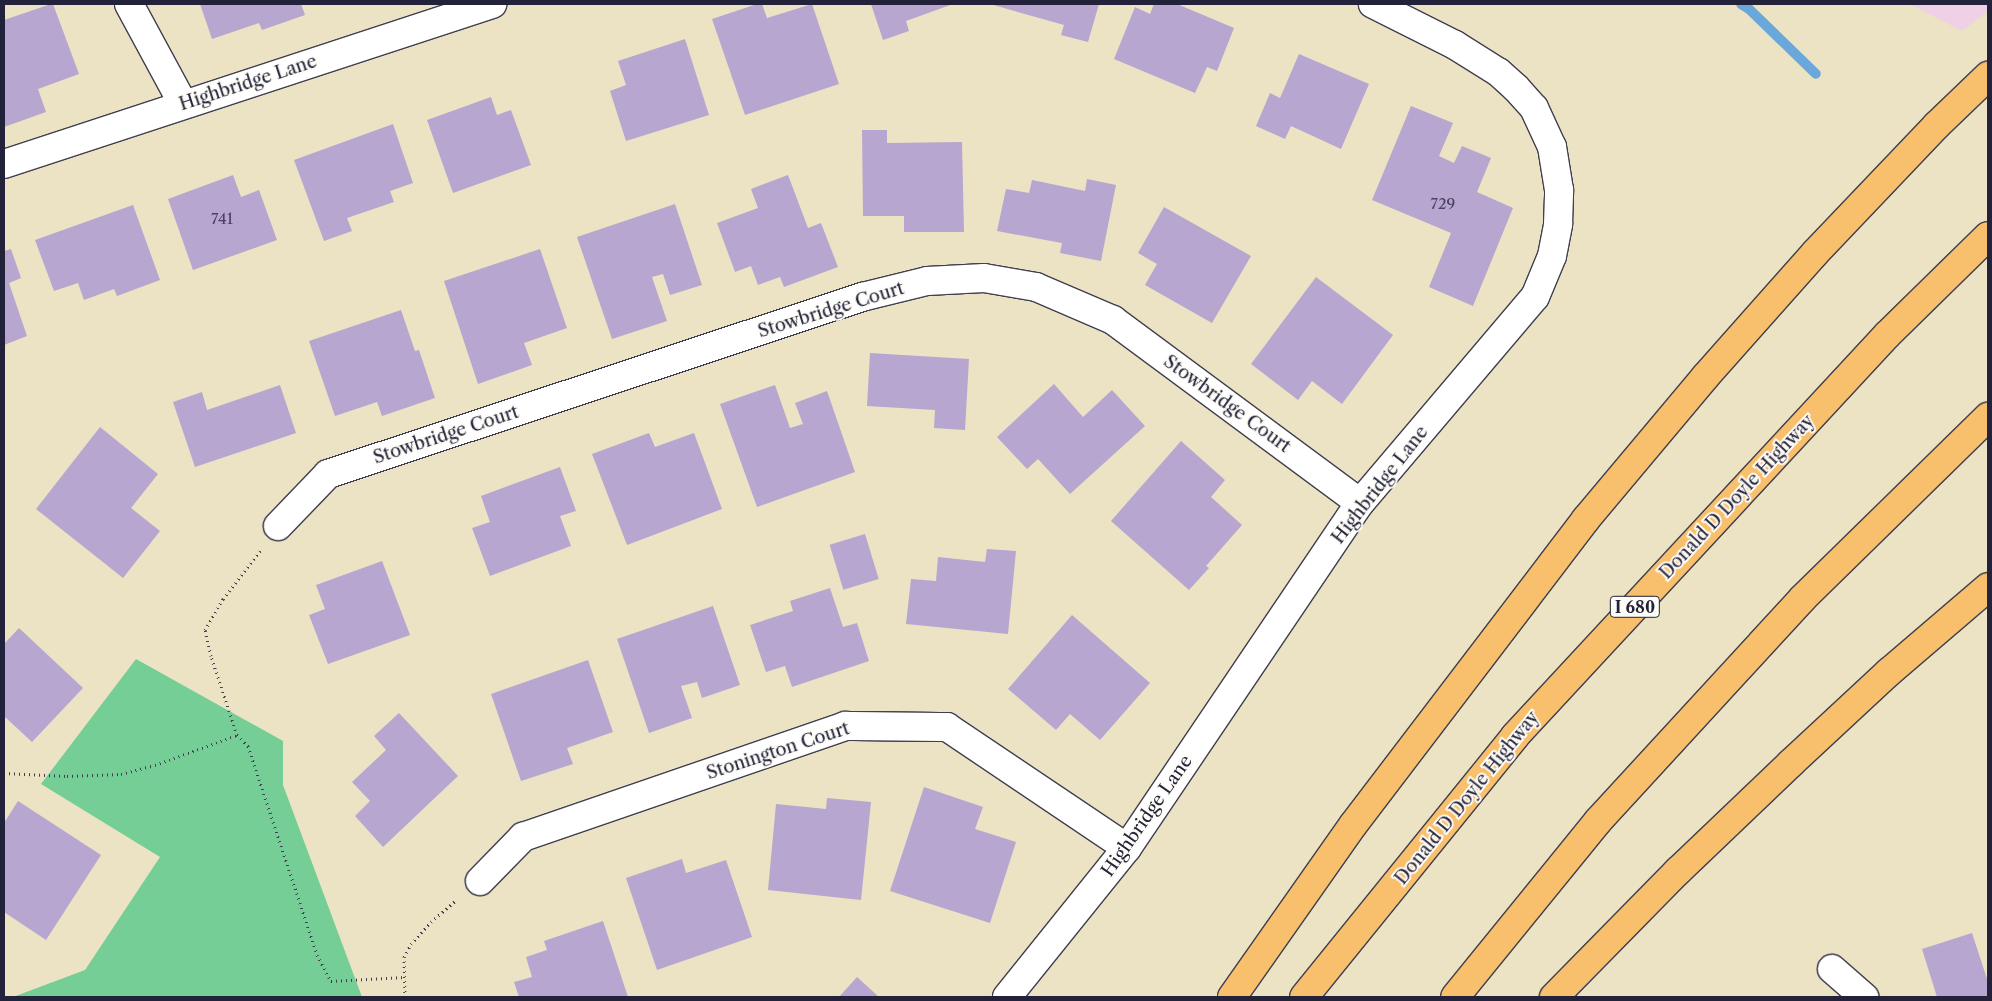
<!DOCTYPE html>
<html>
<head>
<meta charset="utf-8">
<style>
  body { margin:0 }
  #map { position:relative; width:1992px; height:1001px; overflow:hidden; background:#ebe3c3; font-family:"Libre Caslon Text",serif }
  div>[style] { position:absolute }
  .built>* { inset:0; background:#efd0e6 }
  .green>* { inset:0; background:#75ce95 }
  .stream>* { height:10px; margin:-5px; padding:0 5px; transform-origin:5px; border-radius:5px; background:#6aa8dc }
  .building>* { inset:0; background:#b7a6d0; transform-origin:0 0 }
  .path>* { height:3px; margin-top:-1.5px; transform-origin:0; background:repeating-linear-gradient(90deg,#403f4f 0 1px,transparent 0 5px) }
  .roads { filter:drop-shadow(1px 0 #403f4f) drop-shadow(-1px 0 #403f4f) drop-shadow(0 1px #403f4f) drop-shadow(0 -1px #403f4f) }
  .street>* { height:28px; margin:-14px; padding:0 14px; transform-origin:14px; border-radius:14px; background:#fff }
  .highway>* { height:28px; margin:-14px; padding:0 14px; transform-origin:14px; border-radius:14px; background:#f8bf6c }
  span { translate:-50% -50%; white-space:nowrap; text-align:center; line-height:1.15; -webkit-text-stroke:4px #fdfcf7; paint-order:stroke }
  .number-label { font-size:15px; color:#474360 }
  .number-label span { -webkit-text-stroke-width:0 }
  .shield-label span { padding:1px 4px; background:#fdfcf7; border:1px solid; border-radius:4px; -webkit-text-stroke-width:0 }
  .shield-label { font-size:16px; color:#22223b; font-weight:700 }
  .street-label { font-size:18px; color:#22223b }
  .frame { position:absolute; inset:0; border:5px solid #22223b; pointer-events:none }
</style>
</head>
<body>
<div id="map">
  <div class="built">
    <div style="clip-path:polygon(1910px 4px,1988px 4px,1988px 11px,1962px 31px)"></div>
  </div>
  <div class="green">
    <div style="clip-path:polygon(136px 659px,283px 741px,283px 785px,362px 997px,13px 997px,85px 970px,160px 857px,41px 784px)"></div>
  </div>
  <div class="stream">
    <div style="left:1741px;top:4px;width:9px;rotate:32deg"></div>
    <div style="left:1749px;top:9px;width:93px;rotate:44.1deg"></div>
  </div>
  <div class="building">
    <div style="clip-path:polygon(51px 4px,53px 4px,79px 74px,38px 89px,46px 112px,4px 127px,4px 20px)"></div>
    <div style="clip-path:polygon(200px 4px,301px 4px,305px 15px,262px 30px,259px 23px,212px 39px)"></div>
    <div style="clip-path:polygon(757px 4px,762px 4px,767px 18px,812px 4px,839px 84px,745px 115px,712px 19px)"></div>
    <div style="clip-path:polygon(871px 4px,953px 4px,906px 21px,909px 31px,883px 40px)"></div>
    <div style="clip-path:polygon(990px 4px,1099px 4px,1088px 42px,1061px 35px,1064px 25px)"></div>
    <div style="clip-path:polygon(1154px 4px,1177px 4px,1234px 28px,1217px 71px,1207px 67px,1195px 93px,1114px 59px,1135px 7px,1150px 14px)"></div>
    <div style="clip-path:polygon(685px 39px,709px 115px,626px 141px,610px 91px,626px 85px,618px 61px)"></div>
    <div style="clip-path:polygon(1299px 54px,1369px 84px,1341px 149px,1291px 126px,1285px 139px,1256px 126px,1270px 93px,1280px 98px)"></div>
    <div style="clip-path:polygon(491px 97px,497px 115px,511px 110px,531px 165px,453px 193px,427px 120px)"></div>
    <div style="clip-path:polygon(1411px 106px,1453px 123px,1439px 156px,1454px 163px,1462px 146px,1491px 158px,1477px 192px,1513px 208px,1473px 306px,1429px 287px,1451px 233px,1372px 200px)"></div>
    <div style="clip-path:polygon(393px 124px,413px 183px,390px 191px,394px 202px,347px 218px,352px 231px,324px 241px,294px 160px)"></div>
    <div style="clip-path:polygon(862px 130px,887px 130px,887px 143px,962px 142px,964px 232px,904px 232px,904px 216px,863px 216px)"></div>
    <div style="clip-path:polygon(233px 175px,241px 197px,259px 190px,277px 240px,193px 270px,168px 199px)"></div>
    <div style="clip-path:polygon(788px 175px,808px 228px,821px 223px,838px 267px,784px 287px,780px 277px,758px 285px,751px 266px,735px 272px,717px 223px,758px 208px,751px 189px)"></div>
    <div style="clip-path:polygon(1087px 179px,1116px 185px,1101px 261px,1060px 253px,1062px 243px,997px 231px,1006px 189px,1029px 193px,1032px 180px,1085px 191px)"></div>
    <div style="clip-path:polygon(675px 204px,702px 285px,670px 295px,663px 274px,652px 277px,667px 321px,612px 339px,577px 237px)"></div>
    <div style="clip-path:polygon(133px 205px,160px 280px,117px 296px,114px 289px,84px 300px,78px 283px,54px 291px,35px 240px)"></div>
    <div style="clip-path:polygon(1164px 207px,1251px 256px,1212px 323px,1145px 285px,1157px 264px,1138px 253px)"></div>
    <div style="clip-path:polygon(11px 249px,21px 278px,9px 283px,27px 336px,4px 345px,4px 251px)"></div>
    <div style="clip-path:polygon(540px 249px,567px 328px,524px 343px,532px 365px,478px 384px,444px 281px)"></div>
    <div style="clip-path:polygon(1316px 277px,1393px 335px,1342px 404px,1312px 381px,1298px 400px,1251px 364px)"></div>
    <div style="clip-path:polygon(401px 310px,415px 351px,419px 350px,435px 398px,382px 416px,377px 402px,335px 416px,309px 341px)"></div>
    <div style="clip-path:polygon(870px 353px,969px 359px,965px 430px,934px 428px,935px 410px,867px 406px)"></div>
    <div style="clip-path:polygon(1054px 384px,1083px 417px,1112px 390px,1145px 426px,1070px 494px,1038px 459px,1027px 469px,997px 437px)"></div>
    <div style="clip-path:polygon(280px 385px,296px 433px,195px 467px,173px 402px,202px 392px,207px 410px)"></div>
    <div style="clip-path:polygon(775px 385px,790px 428px,803px 424px,795px 403px,827px 391px,855px 472px,757px 507px,720px 404px)"></div>
    <div style="clip-path:polygon(100px 427px,158px 474px,131px 508px,160px 531px,123px 578px,36px 509px)"></div>
    <div style="clip-path:polygon(649px 433px,655px 447px,694px 433px,722px 509px,627px 545px,592px 454px)"></div>
    <div style="clip-path:polygon(1181px 441px,1225px 480px,1211px 497px,1242px 525px,1206px 566px,1209px 568px,1189px 590px,1111px 521px)"></div>
    <div style="clip-path:polygon(560px 467px,576px 511px,560px 516px,571px 546px,490px 576px,472px 528px,490px 522px,481px 496px)"></div>
    <div style="left:865px;top:534px;width:47px;height:37px;rotate:73deg"></div>
    <div style="clip-path:polygon(987px 549px,1016px 551px,1008px 634px,906px 624px,911px 579px,936px 581px,938px 557px,985px 562px)"></div>
    <div style="clip-path:polygon(382px 561px,410px 635px,328px 664px,309px 615px,325px 609px,316px 585px)"></div>
    <div style="clip-path:polygon(830px 588px,843px 627px,857px 623px,869px 661px,792px 687px,785px 666px,766px 672px,750px 625px,793px 611px,790px 601px)"></div>
    <div style="clip-path:polygon(713px 606px,740px 685px,702px 698px,697px 682px,681px 686px,692px 718px,649px 733px,617px 639px)"></div>
    <div style="clip-path:polygon(1072px 615px,1150px 683px,1100px 740px,1070px 714px,1056px 730px,1008px 689px)"></div>
    <div style="clip-path:polygon(19px 628px,83px 688px,32px 742px,4px 716px,4px 644px)"></div>
    <div style="clip-path:polygon(588px 660px,613px 732px,567px 748px,573px 764px,521px 781px,491px 694px)"></div>
    <div style="clip-path:polygon(399px 713px,458px 776px,383px 847px,355px 816px,370px 801px,352px 782px,386px 750px,374px 736px)"></div>
    <div style="clip-path:polygon(924px 787px,983px 807px,975px 829px,1016px 842px,990px 923px,890px 891px)"></div>
    <div style="clip-path:polygon(827px 798px,871px 802px,861px 900px,768px 890px,776px 804px,826px 809px)"></div>
    <div style="clip-path:polygon(18px 801px,101px 855px,46px 940px,4px 912px,4px 823px)"></div>
    <div style="clip-path:polygon(682px 859px,686px 873px,726px 860px,752px 937px,657px 970px,626px 878px)"></div>
    <div style="clip-path:polygon(603px 921px,628px 997px,519px 997px,514px 982px,532px 977px,526px 957px,547px 950px,544px 941px)"></div>
    <div style="clip-path:polygon(1972px 933px,1988px 982px,1988px 997px,1937px 997px,1922px 949px)"></div>
    <div style="clip-path:polygon(857px 977px,879px 997px,839px 997px)"></div>
  </div>
  <div class="path">
    <div style="left:237px;top:735px;width:83px;rotate:-108.2deg"></div>
    <div style="left:211px;top:656px;width:27px;rotate:-103deg"></div>
    <div style="left:205px;top:630px;width:36px;rotate:-60deg"></div>
    <div style="left:223px;top:599px;width:61px;rotate:-52.4deg"></div>
    <div style="left:4px;top:773px;width:63px;rotate:2.7deg"></div>
    <div style="left:67px;top:776px;width:54px;rotate:-2.1deg"></div>
    <div style="left:121px;top:774px;width:35px;rotate:-15deg"></div>
    <div style="left:155px;top:765px;width:87px;rotate:-20.1deg"></div>
    <div style="left:237px;top:735px;width:16px;rotate:45deg"></div>
    <div style="left:248px;top:746px;width:220px;rotate:71.7deg"></div>
    <div style="left:317px;top:955px;width:30px;rotate:62deg"></div>
    <div style="left:331px;top:981px;width:74px;rotate:-3.1deg"></div>
    <div style="left:405px;top:997px;width:40px;rotate:-91.4deg"></div>
    <div style="left:404px;top:957px;width:15px;rotate:-62deg"></div>
    <div style="left:411px;top:944px;width:30px;rotate:-48deg"></div>
    <div style="left:431px;top:922px;width:32px;rotate:-41deg"></div>
  </div>
  <div class="roads">
    <div class="street">
      <div style="left:129px;top:4px;width:114px;rotate:61.6deg"></div>
      <div style="left:4px;top:164px;width:514px;rotate:-18.15deg"></div>
      <div style="left:278px;top:526px;width:72px;rotate:-46.1deg"></div>
      <div style="left:328px;top:474px;width:563px;rotate:-18.34deg"></div>
      <div style="left:862px;top:297px;width:67px;rotate:-13.8deg"></div>
      <div style="left:927px;top:281px;width:57px;rotate:-3deg"></div>
      <div style="left:984px;top:278px;width:53px;rotate:9.8deg"></div>
      <div style="left:1036px;top:287px;width:84px;rotate:23.2deg"></div>
      <div style="left:1113px;top:320px;width:307px;rotate:36.5deg"></div>
      <div style="left:480px;top:881px;width:62px;rotate:-45.7deg"></div>
      <div style="left:523px;top:837px;width:341px;rotate:-19deg"></div>
      <div style="left:845px;top:726px;width:102px;rotate:0.6deg"></div>
      <div style="left:947px;top:727px;width:217px;rotate:33.9deg"></div>
      <div style="left:1832px;top:969px;width:43px;rotate:41.2deg"></div>
      <div style="left:1007px;top:997px;width:191px;rotate:-51.2deg"></div>
      <div style="left:1127px;top:848px;width:416px;rotate:-56deg"></div>
      <div style="left:1360px;top:503px;width:270px;rotate:-49.7deg"></div>
      <div style="left:1535px;top:297px;width:44px;rotate:-67.5deg"></div>
      <div style="left:1552px;top:256px;width:33px;rotate:-79deg"></div>
      <div style="left:1558px;top:224px;width:34px;rotate:-88deg"></div>
      <div style="left:1559px;top:190px;width:44px;rotate:-99.2deg"></div>
      <div style="left:1552px;top:147px;width:43px;rotate:-114.8deg"></div>
      <div style="left:1534px;top:108px;width:27px;rotate:-132deg"></div>
      <div style="left:1516px;top:88px;width:24px;rotate:-138deg"></div>
      <div style="left:1498px;top:72px;width:51px;rotate:-147.9deg"></div>
      <div style="left:1455px;top:45px;width:92px;rotate:-153.4deg"></div>
    </div>
    <div class="highway">
      <div style="left:1232px;top:997px;width:210px;rotate:-54.9deg"></div>
      <div style="left:1353px;top:825px;width:385px;rotate:-52.7deg"></div>
      <div style="left:1586px;top:519px;width:185px;rotate:-50deg"></div>
      <div style="left:1705px;top:377px;width:166px;rotate:-48.4deg"></div>
      <div style="left:1815px;top:253px;width:177px;rotate:-46.4deg"></div>
      <div style="left:1937px;top:125px;width:71px;rotate:-43.9deg"></div>
      <div style="left:1304px;top:997px;width:336px;rotate:-51deg"></div>
      <div style="left:1515px;top:736px;width:547px;rotate:-47.15deg"></div>
      <div style="left:1887px;top:335px;width:141px;rotate:-44.4deg"></div>
      <div style="left:1455px;top:997px;width:227px;rotate:-50.9deg"></div>
      <div style="left:1598px;top:821px;width:303px;rotate:-47.4deg"></div>
      <div style="left:1803px;top:598px;width:259px;rotate:-44.4deg"></div>
      <div style="left:1554px;top:997px;width:177px;rotate:-45.5deg"></div>
      <div style="left:1678px;top:871px;width:156px;rotate:-43.7deg"></div>
      <div style="left:1791px;top:763px;width:134px;rotate:-42.9deg"></div>
      <div style="left:1889px;top:672px;width:130px;rotate:-40.6deg"></div>
    </div>
  </div>
  <div class="number-label">
    <span style="left:1443px;top:204px">729</span>
    <span style="left:222px;top:219px">741</span>
  </div>
  <div class="shield-label">
    <span style="left:1635px;top:607px">I 680</span>
  </div>
  <div class="street-label">
    <span style="left:248px;top:83px;rotate:-18deg">Highbridge Lane</span>
    <span style="left:831px;top:310px;rotate:-17deg">Stowbridge Court</span>
    <span style="left:1227px;top:404px;rotate:36deg">Stowbridge Court</span>
    <span style="left:446px;top:435px;rotate:-18deg">Stowbridge Court</span>
    <span style="left:1380px;top:485px;rotate:-52deg">Highbridge Lane</span>
    <span style="left:1737px;top:497px;rotate:-47deg">Donald D Doyle Highway</span>
    <span style="left:778px;top:751px;rotate:-18deg">Stonington Court</span>
    <span style="left:1467px;top:798px;rotate:-51deg">Donald D Doyle Highway</span>
    <span style="left:1147px;top:816px;rotate:-55deg">Highbridge Lane</span>
  </div>
  <div class="frame"></div>
</div>
</body>
</html>
